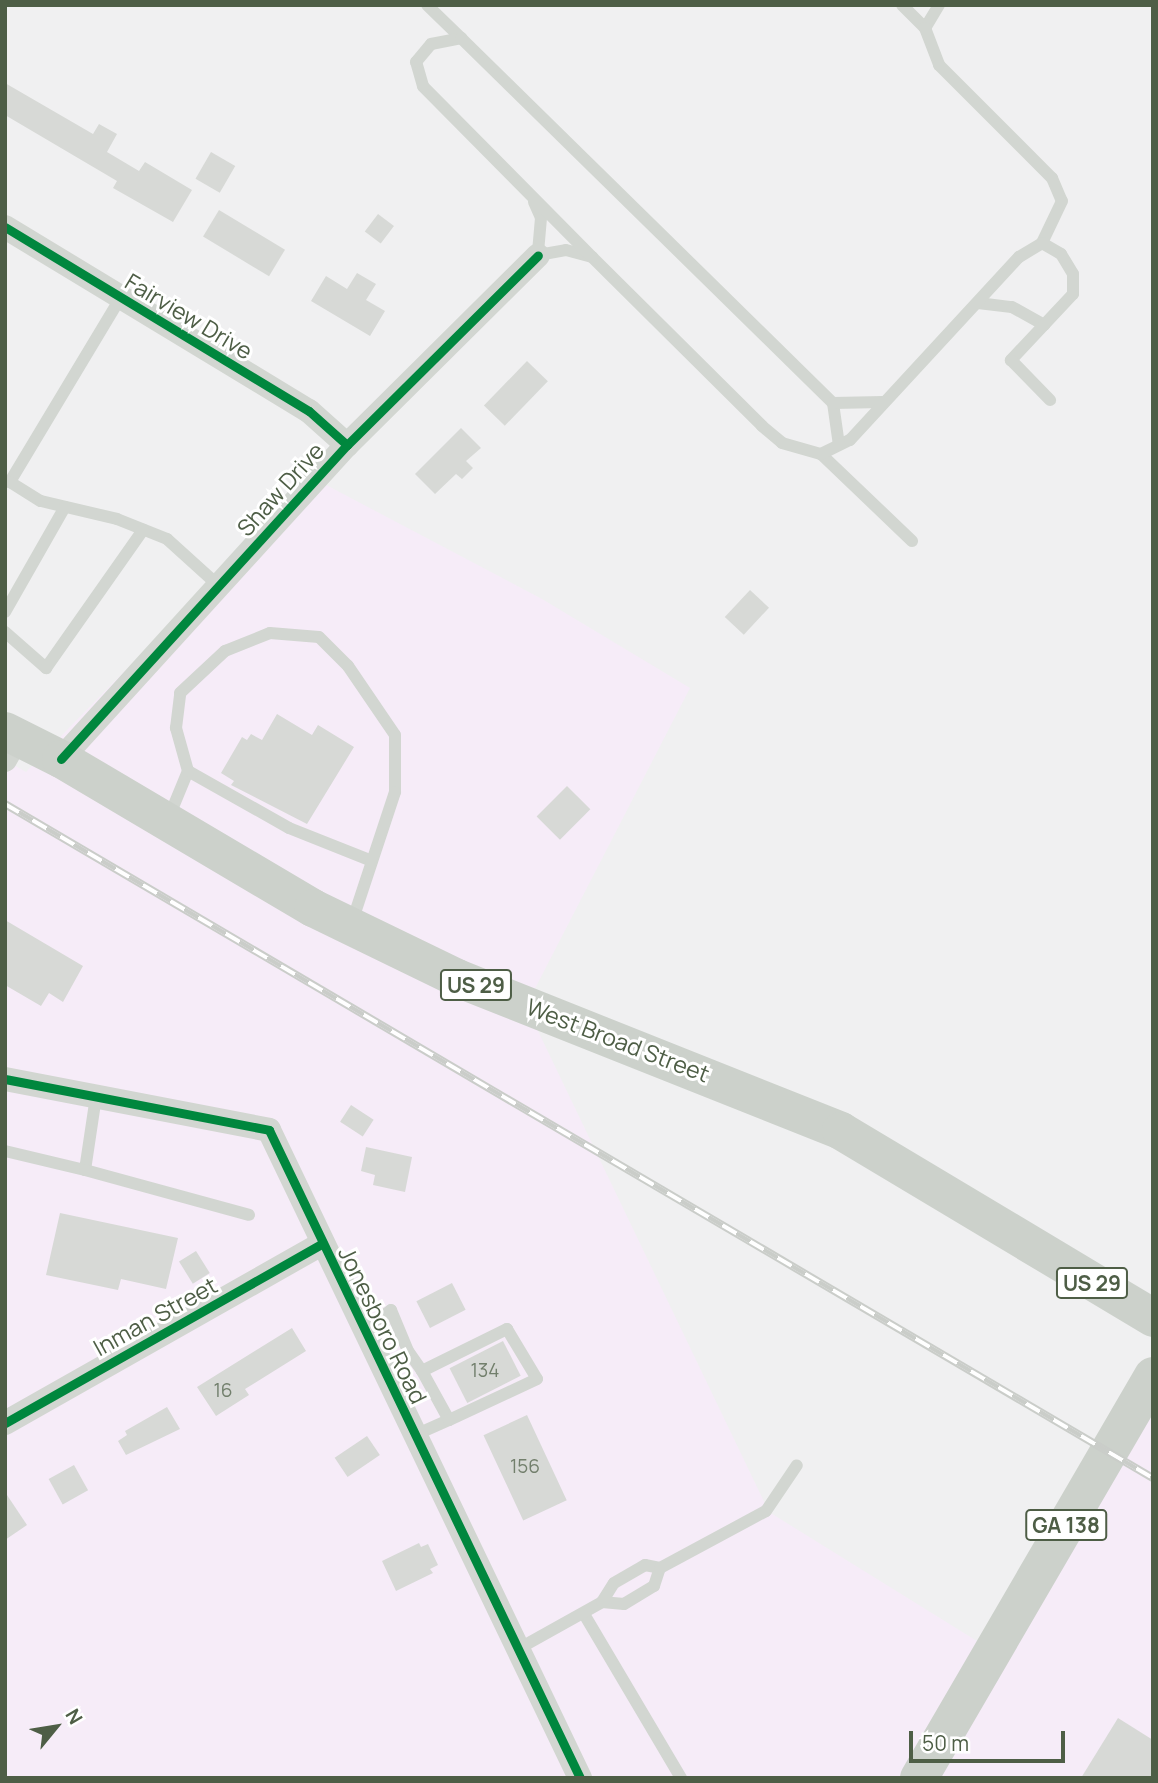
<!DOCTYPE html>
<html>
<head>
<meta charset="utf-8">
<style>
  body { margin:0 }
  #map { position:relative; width:1158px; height:1783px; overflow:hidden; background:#f0f0f1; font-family:Manrope,sans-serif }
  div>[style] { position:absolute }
  .commercial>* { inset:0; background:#f6ecf8 }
  .building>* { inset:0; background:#d7d9d6; transform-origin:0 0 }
  .lane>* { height:12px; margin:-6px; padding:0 6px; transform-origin:6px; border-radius:6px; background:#d2d6d1 }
  .street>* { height:24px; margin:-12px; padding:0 12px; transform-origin:12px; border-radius:12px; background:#d2d6d1 }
  .primary>* { height:38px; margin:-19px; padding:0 19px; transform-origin:19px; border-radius:19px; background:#ccd1cb }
  .rail>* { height:8px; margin-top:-4px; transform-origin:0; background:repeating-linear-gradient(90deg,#fff 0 16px,#cacdc9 0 32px); box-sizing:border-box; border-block:2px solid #cacdc9 }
  .cycleway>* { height:9px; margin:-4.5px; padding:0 4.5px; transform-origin:4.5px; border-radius:4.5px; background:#00873e }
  span { translate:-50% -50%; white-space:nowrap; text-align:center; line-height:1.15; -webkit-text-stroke:6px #fff; paint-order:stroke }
  .number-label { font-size:19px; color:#727f6c }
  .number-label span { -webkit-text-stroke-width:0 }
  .shield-label span { padding:2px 5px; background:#fff; border:2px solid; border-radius:5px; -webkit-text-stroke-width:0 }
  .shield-label { font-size:21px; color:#4e5e46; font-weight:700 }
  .street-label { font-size:23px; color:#4e5e46 }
  .frame { position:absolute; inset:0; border:7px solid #4e5e46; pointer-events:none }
  .north { position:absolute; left:21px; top:1692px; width:70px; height:70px; -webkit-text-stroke:5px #fff; paint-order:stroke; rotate:60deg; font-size:19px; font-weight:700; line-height:28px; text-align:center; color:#4e5e46 }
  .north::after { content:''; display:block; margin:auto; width:24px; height:32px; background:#4e5e46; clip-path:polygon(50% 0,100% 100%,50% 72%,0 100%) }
  .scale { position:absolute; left:909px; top:1731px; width:156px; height:32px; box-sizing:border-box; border:4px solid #4e5e46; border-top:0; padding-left:9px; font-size:21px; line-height:24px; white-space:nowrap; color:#4e5e46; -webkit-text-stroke:5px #fff; paint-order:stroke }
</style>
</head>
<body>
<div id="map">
  <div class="commercial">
    <div style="clip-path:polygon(313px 478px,542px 599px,690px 688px,526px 1006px,769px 1512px,993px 1651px,1153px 1392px,1153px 1778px,5px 1778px,5px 760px,26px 772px)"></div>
  </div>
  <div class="building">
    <div style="clip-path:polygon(5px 83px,93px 134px,99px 124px,117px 134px,107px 152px,139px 171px,145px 162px,192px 190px,173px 222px,113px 188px,117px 181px,5px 115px)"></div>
    <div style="left:211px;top:152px;width:28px;height:31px;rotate:30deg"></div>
    <div style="left:219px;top:210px;width:77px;height:31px;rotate:31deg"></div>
    <div style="left:378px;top:214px;width:20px;height:22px;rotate:37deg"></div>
    <div style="clip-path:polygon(357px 273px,376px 284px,366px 300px,385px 311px,370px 336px,311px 301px,326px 276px,347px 289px)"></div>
    <div style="left:527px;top:361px;width:29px;height:62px;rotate:44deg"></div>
    <div style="clip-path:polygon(461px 428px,481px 448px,466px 461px,473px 468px,462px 479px,456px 474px,435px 494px,415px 474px)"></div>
    <div style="left:750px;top:590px;width:26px;height:37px;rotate:43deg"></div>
    <div style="clip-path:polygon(277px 714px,312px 735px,318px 725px,354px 747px,307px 824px,231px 785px,234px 781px,221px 773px,242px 737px,247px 740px,251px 734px,262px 740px)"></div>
    <div style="left:567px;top:786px;width:33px;height:43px;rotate:45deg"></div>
    <div style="clip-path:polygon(5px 920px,83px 966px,63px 1002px,49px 993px,41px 1006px,5px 985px)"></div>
    <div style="left:351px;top:1105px;width:27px;height:20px;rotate:33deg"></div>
    <div style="clip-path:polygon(366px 1147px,412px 1157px,405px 1192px,373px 1185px,375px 1175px,361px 1171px)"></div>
    <div style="clip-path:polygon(60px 1213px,178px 1238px,166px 1289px,121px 1279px,118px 1290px,46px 1275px)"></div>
    <div style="left:196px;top:1251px;width:26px;height:20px;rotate:58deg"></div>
    <div style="left:452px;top:1283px;width:30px;height:40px;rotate:63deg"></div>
    <div style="clip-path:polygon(292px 1328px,306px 1351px,245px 1389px,249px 1395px,216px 1416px,197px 1387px)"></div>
    <div style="left:503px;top:1341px;width:39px;height:60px;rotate:63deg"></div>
    <div style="clip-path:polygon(167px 1407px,180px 1429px,126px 1455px,118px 1441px,127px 1435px,125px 1431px)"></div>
    <div style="left:527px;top:1415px;width:94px;height:48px;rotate:65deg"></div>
    <div style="left:367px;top:1436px;width:23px;height:39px;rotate:56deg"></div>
    <div style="left:74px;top:1465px;width:29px;height:29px;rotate:61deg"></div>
    <div style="clip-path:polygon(5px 1492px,27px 1525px,5px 1540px)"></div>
    <div style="clip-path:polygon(419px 1543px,421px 1547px,428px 1544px,438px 1565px,430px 1569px,433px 1573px,396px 1591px,382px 1561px)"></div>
    <div style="clip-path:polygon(1118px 1718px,1153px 1740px,1153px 1778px,1081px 1778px)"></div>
  </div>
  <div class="lane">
    <div style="left:427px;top:5px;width:47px;rotate:44.1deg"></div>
    <div style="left:902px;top:5px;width:33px;rotate:45deg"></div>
    <div style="left:939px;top:5px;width:27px;rotate:121deg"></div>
    <div style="left:925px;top:28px;width:40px;rotate:69deg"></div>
    <div style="left:939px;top:65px;width:160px;rotate:45deg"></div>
    <div style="left:1052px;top:178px;width:25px;rotate:67deg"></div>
    <div style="left:1062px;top:201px;width:47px;rotate:115.5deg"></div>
    <div style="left:534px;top:202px;width:17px;rotate:66deg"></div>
    <div style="left:541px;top:218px;width:37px;rotate:95deg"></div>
    <div style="left:538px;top:255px;width:28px;rotate:-10deg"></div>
    <div style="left:566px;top:250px;width:27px;rotate:15deg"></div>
    <div style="left:592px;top:257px;width:240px;rotate:44.8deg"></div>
    <div style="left:762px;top:426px;width:26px;rotate:40deg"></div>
    <div style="left:782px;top:443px;width:41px;rotate:15.8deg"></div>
    <div style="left:821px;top:454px;width:126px;rotate:43.7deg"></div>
    <div style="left:592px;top:257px;width:240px;rotate:-134.7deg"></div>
    <div style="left:423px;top:86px;width:25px;rotate:-106deg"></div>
    <div style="left:416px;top:62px;width:23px;rotate:-50deg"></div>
    <div style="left:431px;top:44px;width:31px;rotate:-11deg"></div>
    <div style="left:461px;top:38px;width:521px;rotate:44.46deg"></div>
    <div style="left:833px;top:403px;width:42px;rotate:81.9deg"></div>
    <div style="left:121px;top:297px;width:216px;rotate:121deg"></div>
    <div style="left:10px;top:482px;width:36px;rotate:32deg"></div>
    <div style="left:41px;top:501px;width:78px;rotate:13.3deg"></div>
    <div style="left:117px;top:519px;width:54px;rotate:21.8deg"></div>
    <div style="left:167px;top:539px;width:70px;rotate:42.1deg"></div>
    <div style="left:978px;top:303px;width:34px;rotate:7deg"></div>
    <div style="left:1012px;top:307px;width:37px;rotate:29deg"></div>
    <div style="left:833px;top:403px;width:50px;rotate:-1.1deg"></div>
    <div style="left:821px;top:454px;width:32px;rotate:-26deg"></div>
    <div style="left:850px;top:440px;width:249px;rotate:-47.3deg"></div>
    <div style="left:1019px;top:257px;width:27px;rotate:-31deg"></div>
    <div style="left:1042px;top:243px;width:22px;rotate:30deg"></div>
    <div style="left:1061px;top:254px;width:23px;rotate:59deg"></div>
    <div style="left:1073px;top:274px;width:20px;rotate:90deg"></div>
    <div style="left:1073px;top:294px;width:91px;rotate:133.2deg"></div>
    <div style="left:1011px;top:360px;width:56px;rotate:45.7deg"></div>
    <div style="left:5px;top:612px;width:121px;rotate:-60.3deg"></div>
    <div style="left:5px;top:632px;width:55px;rotate:41.3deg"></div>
    <div style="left:46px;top:668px;width:169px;rotate:-54.9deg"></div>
    <div style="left:188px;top:771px;width:116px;rotate:29.4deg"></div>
    <div style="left:289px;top:828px;width:89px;rotate:21.7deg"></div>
    <div style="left:169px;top:817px;width:50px;rotate:-67.6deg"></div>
    <div style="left:188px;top:771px;width:45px;rotate:-105.6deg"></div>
    <div style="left:176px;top:728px;width:35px;rotate:-83deg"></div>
    <div style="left:180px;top:693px;width:62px;rotate:-43deg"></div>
    <div style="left:225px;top:651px;width:48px;rotate:-21.8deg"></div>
    <div style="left:270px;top:633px;width:49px;rotate:4.7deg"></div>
    <div style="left:319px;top:637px;width:41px;rotate:45deg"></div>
    <div style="left:348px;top:666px;width:83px;rotate:55.7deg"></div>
    <div style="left:395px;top:735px;width:57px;rotate:90deg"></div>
    <div style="left:395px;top:792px;width:137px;rotate:108.3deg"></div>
    <div style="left:5px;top:1151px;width:82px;rotate:13.4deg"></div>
    <div style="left:85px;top:1170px;width:75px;rotate:-81.5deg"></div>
    <div style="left:85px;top:1170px;width:170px;rotate:15.3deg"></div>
    <div style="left:364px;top:1329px;width:33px;rotate:-35deg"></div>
    <div style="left:391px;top:1310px;width:44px;rotate:67.5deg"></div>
    <div style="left:408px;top:1351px;width:24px;rotate:55deg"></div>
    <div style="left:415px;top:1435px;width:37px;rotate:-24deg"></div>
    <div style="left:449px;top:1420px;width:56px;rotate:-118.9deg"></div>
    <div style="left:422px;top:1371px;width:95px;rotate:-26.3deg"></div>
    <div style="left:507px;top:1329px;width:58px;rotate:59deg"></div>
    <div style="left:537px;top:1379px;width:97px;rotate:155deg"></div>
    <div style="left:602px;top:1602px;width:22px;rotate:5deg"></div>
    <div style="left:624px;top:1604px;width:35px;rotate:-31deg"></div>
    <div style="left:654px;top:1586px;width:19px;rotate:-72deg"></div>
    <div style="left:584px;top:1614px;width:191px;rotate:59.4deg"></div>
    <div style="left:518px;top:1649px;width:96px;rotate:-29.2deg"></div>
    <div style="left:602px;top:1602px;width:22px;rotate:-58deg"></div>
    <div style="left:614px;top:1583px;width:36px;rotate:-30deg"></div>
    <div style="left:645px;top:1565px;width:15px;rotate:11deg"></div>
    <div style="left:660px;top:1568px;width:120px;rotate:-28.3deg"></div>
    <div style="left:766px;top:1511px;width:55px;rotate:-56deg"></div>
  </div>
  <div class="street">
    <div style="left:5px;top:227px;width:355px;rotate:31.2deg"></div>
    <div style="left:309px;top:411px;width:51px;rotate:41.8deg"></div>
    <div style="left:61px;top:759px;width:425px;rotate:-47.7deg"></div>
    <div style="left:347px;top:445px;width:269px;rotate:-44.8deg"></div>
    <div style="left:5px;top:760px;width:25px;rotate:-61deg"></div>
    <div style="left:5px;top:1079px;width:269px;rotate:10.9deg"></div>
    <div style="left:269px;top:1130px;width:719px;rotate:64.36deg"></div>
    <div style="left:5px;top:1423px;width:365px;rotate:-29.5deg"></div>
  </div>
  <div class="primary">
    <div style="left:5px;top:731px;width:63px;rotate:26.6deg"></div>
    <div style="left:61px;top:759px;width:293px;rotate:30.6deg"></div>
    <div style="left:313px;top:908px;width:160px;rotate:25.9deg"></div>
    <div style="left:457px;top:978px;width:413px;rotate:21.7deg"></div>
    <div style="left:841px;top:1131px;width:364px;rotate:30.9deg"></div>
    <div style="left:919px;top:1778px;width:465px;rotate:-59.8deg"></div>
  </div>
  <div class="rail">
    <div style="left:5px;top:804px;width:1331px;rotate:30.42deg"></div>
  </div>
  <div class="cycleway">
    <div style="left:5px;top:227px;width:355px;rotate:31.2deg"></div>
    <div style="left:309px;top:411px;width:51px;rotate:41.8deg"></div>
    <div style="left:61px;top:759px;width:425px;rotate:-47.7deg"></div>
    <div style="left:347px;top:445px;width:269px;rotate:-44.8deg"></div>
    <div style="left:5px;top:1079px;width:269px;rotate:10.9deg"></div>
    <div style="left:269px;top:1130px;width:719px;rotate:64.36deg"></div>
    <div style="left:5px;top:1423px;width:365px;rotate:-29.5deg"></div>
  </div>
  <div class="number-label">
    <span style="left:485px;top:1371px">134</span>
    <span style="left:223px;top:1391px">16</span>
    <span style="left:525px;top:1467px">156</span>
  </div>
  <div class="shield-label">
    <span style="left:476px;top:985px">US 29</span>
    <span style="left:1092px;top:1283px">US 29</span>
    <span style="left:1066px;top:1525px">GA 138</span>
  </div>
  <div class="street-label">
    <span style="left:189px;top:316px;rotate:31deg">Fairview Drive</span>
    <span style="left:280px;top:489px;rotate:-48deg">Shaw Drive</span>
    <span style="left:618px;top:1040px;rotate:21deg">West Broad Street</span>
    <span style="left:155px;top:1316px;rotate:-29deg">Inman Street</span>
    <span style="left:383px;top:1325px;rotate:64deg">Jonesboro Road</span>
  </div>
  <div class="frame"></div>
  <div class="north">N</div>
  <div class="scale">50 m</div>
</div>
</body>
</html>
